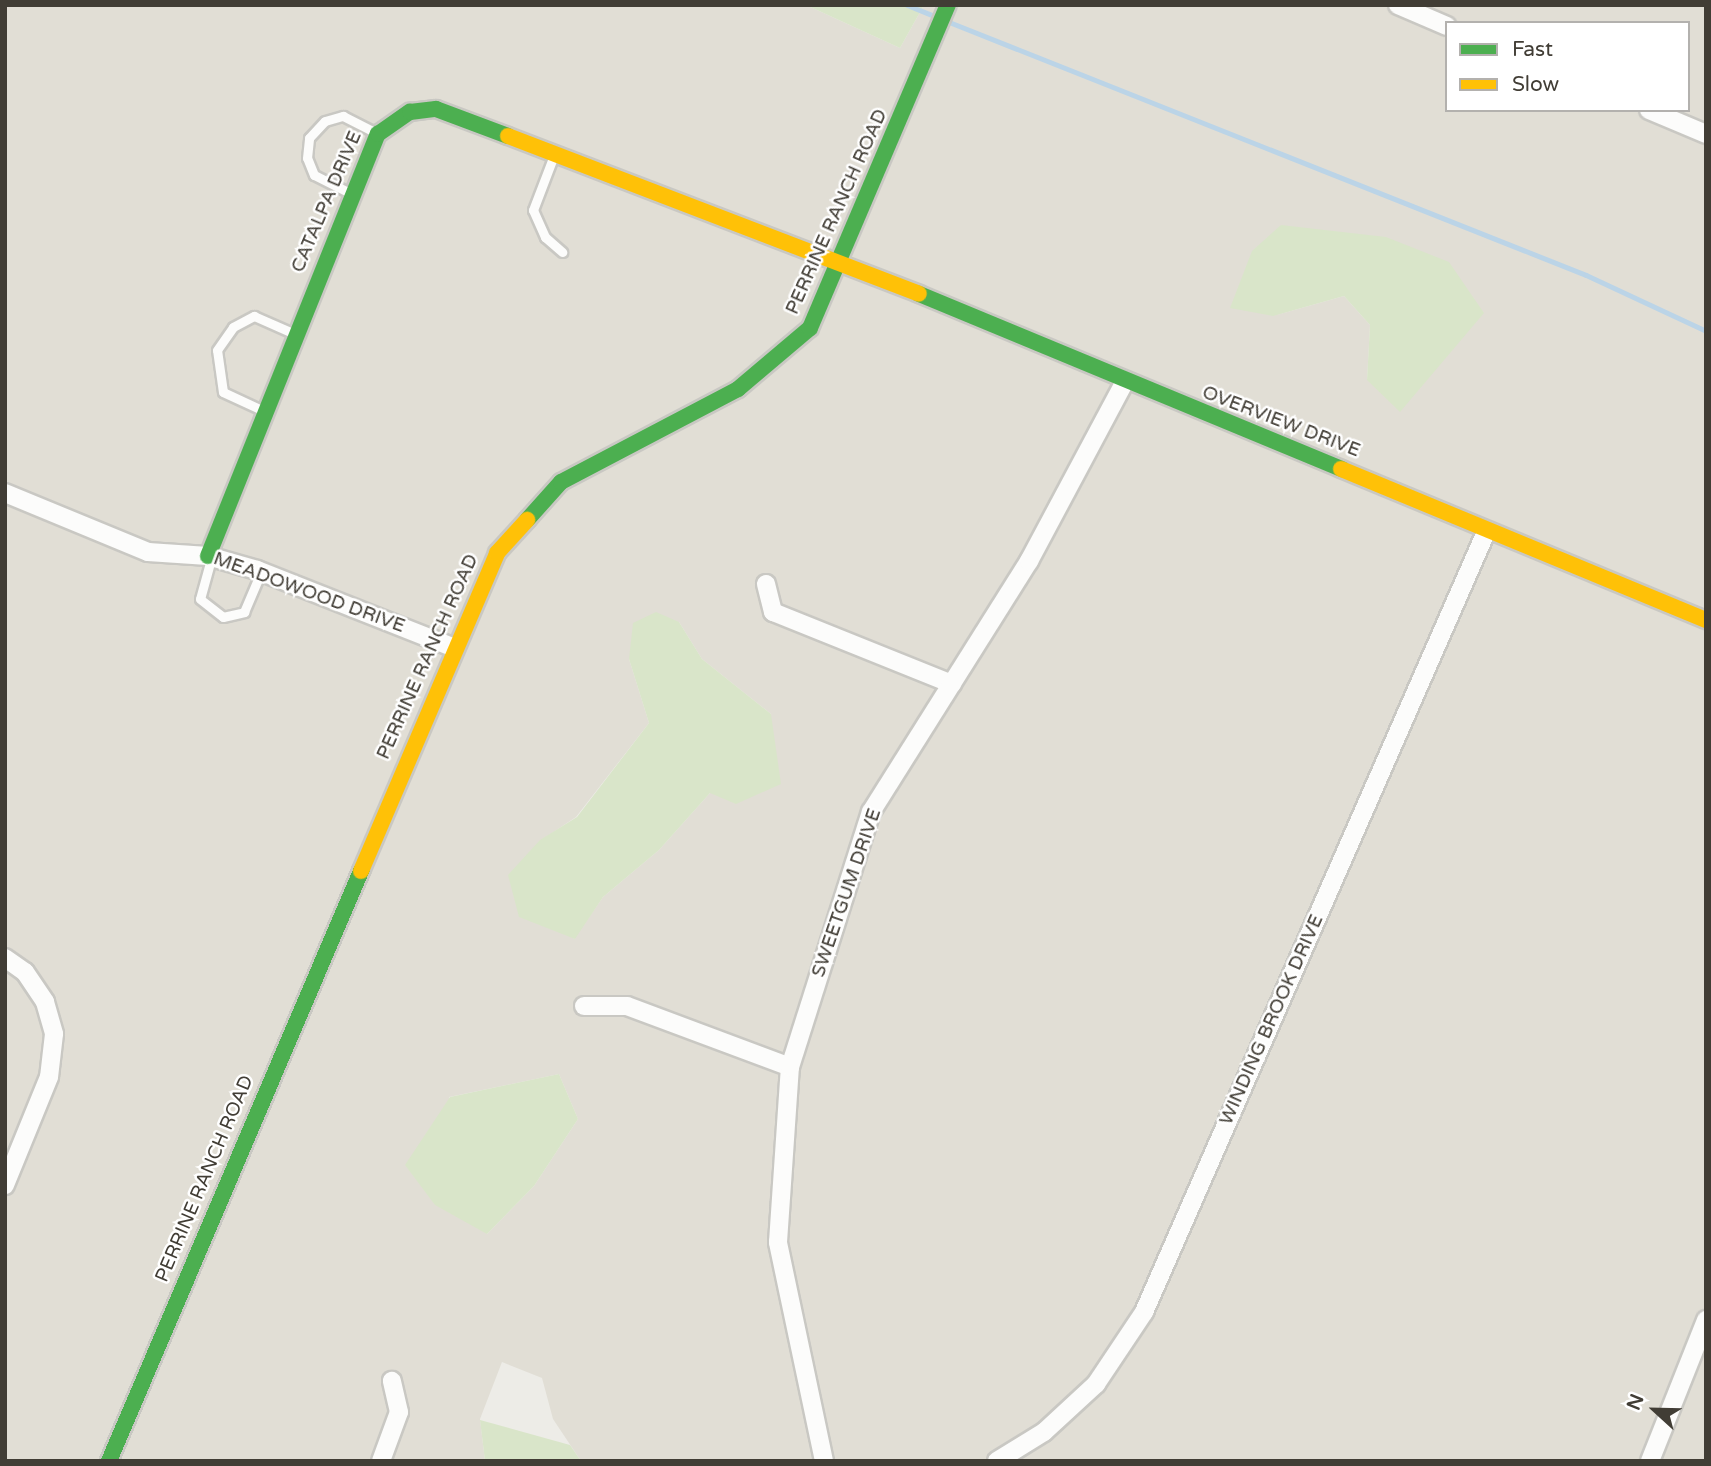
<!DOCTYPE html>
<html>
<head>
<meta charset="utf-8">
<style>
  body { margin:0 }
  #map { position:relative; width:1711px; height:1466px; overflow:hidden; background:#edece7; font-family:"Varela Round",sans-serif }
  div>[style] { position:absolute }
  .residential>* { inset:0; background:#e1ded5 }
  .green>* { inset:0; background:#d9e5c9 }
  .stream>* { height:5px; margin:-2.5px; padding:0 2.5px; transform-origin:2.5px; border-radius:2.5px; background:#bbd4e7 }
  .roads { filter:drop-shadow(2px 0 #c9c8c3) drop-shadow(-2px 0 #c9c8c3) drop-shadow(0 2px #c9c8c3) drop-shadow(0 -2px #c9c8c3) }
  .lane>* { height:9px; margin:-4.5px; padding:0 4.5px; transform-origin:4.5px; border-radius:4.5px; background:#fcfcfb }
  .street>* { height:18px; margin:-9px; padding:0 9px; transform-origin:9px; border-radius:9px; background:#fcfcfb }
  .fast>* { height:16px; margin:-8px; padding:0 8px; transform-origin:8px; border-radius:8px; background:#4caf50 }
  .slow>* { height:16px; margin:-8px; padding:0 8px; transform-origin:8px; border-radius:8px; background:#ffc107 }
  span { translate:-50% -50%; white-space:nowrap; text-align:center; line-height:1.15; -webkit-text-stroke:5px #fff; paint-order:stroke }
  .street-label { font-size:19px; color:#413d35 }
  .frame { position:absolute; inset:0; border:7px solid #413d35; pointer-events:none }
  .legend { position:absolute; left:1445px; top:21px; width:245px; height:91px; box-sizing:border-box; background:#fff; border:2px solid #b3b1ae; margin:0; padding:9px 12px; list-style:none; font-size:21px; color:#413d35 }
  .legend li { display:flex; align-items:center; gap:14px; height:35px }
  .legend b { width:35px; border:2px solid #b3b1ae }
  .north { position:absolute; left:1620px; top:1375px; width:70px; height:70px; -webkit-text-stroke:5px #fff; paint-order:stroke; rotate:292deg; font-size:19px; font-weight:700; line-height:28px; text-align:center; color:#413d35 }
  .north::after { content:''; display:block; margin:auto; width:24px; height:32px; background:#413d35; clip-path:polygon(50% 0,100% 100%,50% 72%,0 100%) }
</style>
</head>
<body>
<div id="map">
  <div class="residential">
    <div style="clip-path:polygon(5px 5px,806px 5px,900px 48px,924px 5px,937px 5px,801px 323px,732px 382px,555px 475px,488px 549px,99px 1461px,5px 1461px)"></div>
    <div style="clip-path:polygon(evenodd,959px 5px,1706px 5px,1706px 1461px,581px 1461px,553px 1419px,542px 1378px,502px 1362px,480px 1419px,485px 1461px,120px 1461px,505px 558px,567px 489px,819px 332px,959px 5px,1447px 23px,1688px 23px,1688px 110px,1447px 110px,1447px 23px,959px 5px,1449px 262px,1367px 380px,1370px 325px,1344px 296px,1273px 316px,1449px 262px,959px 5px,679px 622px,702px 659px,771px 714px,710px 793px,659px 850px,603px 897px,574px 939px,540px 841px,576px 817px,649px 723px,629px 659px,679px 622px,959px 5px,559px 1074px,578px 1119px,534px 1186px,487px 1234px,449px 1097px,559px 1074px)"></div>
  </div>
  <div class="green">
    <div style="clip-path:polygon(806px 5px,924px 5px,900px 48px)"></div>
    <div style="clip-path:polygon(1281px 225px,1386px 237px,1449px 262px,1484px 313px,1400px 412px,1367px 380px,1370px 325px,1344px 296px,1273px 316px,1230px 308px,1252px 251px)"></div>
    <div style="clip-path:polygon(656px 612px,679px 622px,702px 659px,771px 714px,781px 784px,736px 804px,710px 793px,659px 850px,603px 897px,575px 939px,519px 917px,508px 875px,540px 840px,577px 817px,649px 723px,629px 659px,633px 623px)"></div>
    <div style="clip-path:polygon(559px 1074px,578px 1119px,534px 1186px,487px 1234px,435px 1205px,405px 1165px,450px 1097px)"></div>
    <div style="clip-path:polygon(480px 1420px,570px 1445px,581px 1461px,485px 1461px)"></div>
  </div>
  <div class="stream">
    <div style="left:907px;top:5px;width:31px;rotate:22deg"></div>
    <div style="left:949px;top:22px;width:685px;rotate:21.66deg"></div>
    <div style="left:1586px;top:275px;width:132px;rotate:25deg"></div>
  </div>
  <div class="roads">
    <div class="lane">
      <div style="left:554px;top:155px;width:59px;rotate:110.9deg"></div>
      <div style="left:533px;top:210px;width:30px;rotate:66deg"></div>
      <div style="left:545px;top:237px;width:23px;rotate:41deg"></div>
      <div style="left:350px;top:193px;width:40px;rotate:-153.4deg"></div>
      <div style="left:314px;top:175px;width:18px;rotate:-112deg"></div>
      <div style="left:307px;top:158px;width:20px;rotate:-84deg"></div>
      <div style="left:309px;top:138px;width:23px;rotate:-47deg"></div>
      <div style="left:325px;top:121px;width:19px;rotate:-16deg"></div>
      <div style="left:343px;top:116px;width:37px;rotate:27deg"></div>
      <div style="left:264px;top:411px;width:45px;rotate:-155.1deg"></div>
      <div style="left:223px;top:392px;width:42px;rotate:-98.1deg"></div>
      <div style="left:217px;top:350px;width:28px;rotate:-55deg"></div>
      <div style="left:233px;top:327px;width:24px;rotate:-28deg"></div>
      <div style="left:254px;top:316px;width:45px;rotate:23.7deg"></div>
      <div style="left:211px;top:559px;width:41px;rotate:105.4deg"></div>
      <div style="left:200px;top:599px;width:29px;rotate:38deg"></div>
      <div style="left:223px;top:617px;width:22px;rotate:-13deg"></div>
      <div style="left:244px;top:612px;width:43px;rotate:-67deg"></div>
    </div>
    <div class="street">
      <div style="left:1398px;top:5px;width:53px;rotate:23.2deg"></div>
      <div style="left:1649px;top:110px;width:62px;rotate:22.8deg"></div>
      <div style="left:5px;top:493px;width:155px;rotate:22.4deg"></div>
      <div style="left:148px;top:552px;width:60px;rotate:3.8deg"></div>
      <div style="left:208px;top:556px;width:51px;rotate:15.9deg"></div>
      <div style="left:257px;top:570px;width:210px;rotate:21.5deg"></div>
      <div style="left:766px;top:584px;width:29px;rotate:76deg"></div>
      <div style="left:773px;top:612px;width:193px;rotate:21.9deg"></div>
      <div style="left:5px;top:958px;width:24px;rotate:35deg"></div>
      <div style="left:25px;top:972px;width:36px;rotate:56deg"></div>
      <div style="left:45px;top:1002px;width:33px;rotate:74deg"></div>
      <div style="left:54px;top:1034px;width:43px;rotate:96.6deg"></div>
      <div style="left:49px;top:1077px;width:117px;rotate:112.2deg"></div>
      <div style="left:584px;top:1006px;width:43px"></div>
      <div style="left:627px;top:1006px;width:174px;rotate:20.5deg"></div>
      <div style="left:381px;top:1461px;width:52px;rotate:-69.8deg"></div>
      <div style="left:399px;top:1412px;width:32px;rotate:-103deg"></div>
      <div style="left:824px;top:1461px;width:224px;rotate:-101.9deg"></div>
      <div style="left:778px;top:1242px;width:175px;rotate:-86.1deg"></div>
      <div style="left:790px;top:1067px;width:268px;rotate:-72.4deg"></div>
      <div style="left:871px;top:812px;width:297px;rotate:-57.8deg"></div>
      <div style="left:1029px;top:561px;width:202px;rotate:-61.9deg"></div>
      <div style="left:997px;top:1461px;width:55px;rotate:-31.7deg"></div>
      <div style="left:1044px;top:1432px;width:71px;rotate:-42.7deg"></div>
      <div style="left:1096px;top:1384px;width:87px;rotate:-56.3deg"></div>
      <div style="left:1144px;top:1312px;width:852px;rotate:-66.32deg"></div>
      <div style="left:1650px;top:1461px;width:152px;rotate:-68.3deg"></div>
    </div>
    <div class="fast">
      <div style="left:919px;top:294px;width:457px;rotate:22.5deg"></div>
      <div style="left:527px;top:520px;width:51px;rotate:-48.2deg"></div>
      <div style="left:561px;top:482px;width:200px;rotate:-27.7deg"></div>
      <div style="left:738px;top:389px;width:94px;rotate:-40.3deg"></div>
      <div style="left:810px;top:328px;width:351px;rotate:-66.9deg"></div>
      <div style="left:208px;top:556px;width:455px;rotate:-68.1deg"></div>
      <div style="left:378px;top:134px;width:39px;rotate:-35deg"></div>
      <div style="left:410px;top:112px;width:26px;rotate:-7deg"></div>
      <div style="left:436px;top:109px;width:77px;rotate:20.6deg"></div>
      <div style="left:109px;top:1461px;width:642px;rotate:-66.87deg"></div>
    </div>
    <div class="slow">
      <div style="left:508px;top:136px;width:440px;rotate:21deg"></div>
      <div style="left:1341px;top:469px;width:395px;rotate:22.5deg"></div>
      <div style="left:361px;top:871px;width:346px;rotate:-66.8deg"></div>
      <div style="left:497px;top:553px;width:45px;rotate:-47.7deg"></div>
    </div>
  </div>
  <div class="street-label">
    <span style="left:327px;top:202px;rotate:-67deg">CATALPA DRIVE</span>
    <span style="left:837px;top:212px;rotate:-66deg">PERRINE RANCH ROAD</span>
    <span style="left:1281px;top:422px;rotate:21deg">OVERVIEW DRIVE</span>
    <span style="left:309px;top:593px;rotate:20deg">MEADOWOOD DRIVE</span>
    <span style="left:428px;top:657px;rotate:-66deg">PERRINE RANCH ROAD</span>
    <span style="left:847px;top:893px;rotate:-71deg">SWEETGUM DRIVE</span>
    <span style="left:1272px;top:1020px;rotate:-66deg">WINDING BROOK DRIVE</span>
    <span style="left:205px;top:1179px;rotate:-67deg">PERRINE RANCH ROAD</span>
  </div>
  <div class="frame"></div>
  <ul class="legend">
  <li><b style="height:9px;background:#4caf50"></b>Fast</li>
  <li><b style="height:9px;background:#ffc107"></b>Slow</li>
  </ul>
  <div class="north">N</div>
</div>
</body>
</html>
